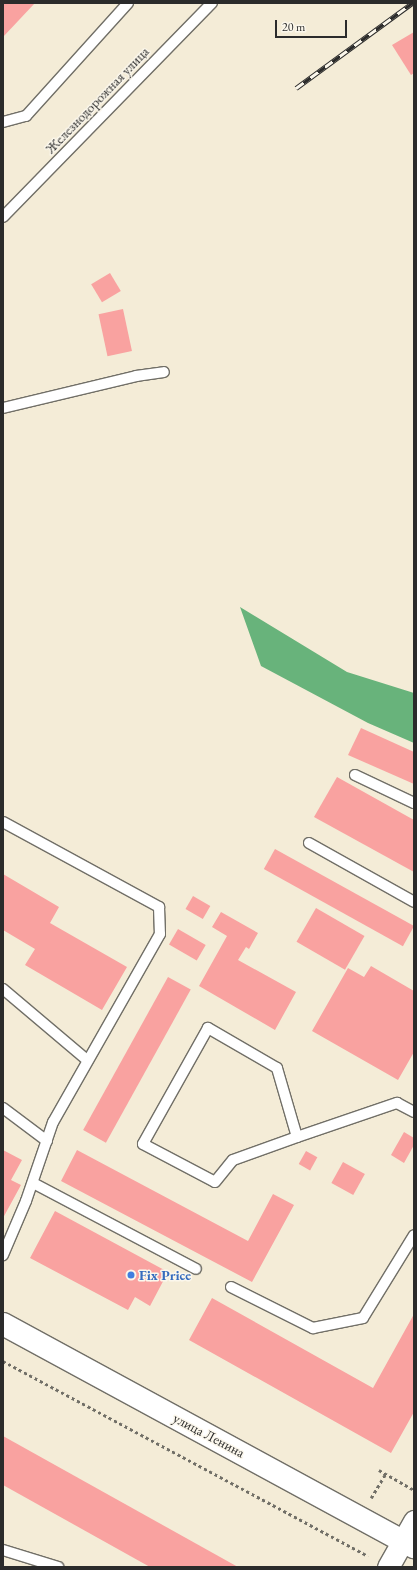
<!DOCTYPE html>
<html>
<head>
<meta charset="utf-8">
<style>
  body { margin:0 }
  #map { position:relative; width:417px; height:1570px; overflow:hidden; background:#f4ecd7; font-family:"EB Garamond",serif }
  div>[style] { position:absolute }
  .forest>* { inset:0; background:#68b37b }
  .building>* { inset:0; background:#f9a2a0; transform-origin:0 0 }
  .path>* { height:2.5px; margin-top:-1.25px; transform-origin:0; background:repeating-linear-gradient(90deg,#716f67 0 3px,transparent 0 6px) }
  .roads { filter:drop-shadow(1px 0 #716f67) drop-shadow(-1px 0 #716f67) drop-shadow(0 1px #716f67) drop-shadow(0 -1px #716f67) }
  .service>* { height:10px; margin:-5px; padding:0 5px; transform-origin:5px; border-radius:5px; background:#fff }
  .minor>* { height:21px; margin:-10.5px; padding:0 10.5px; transform-origin:10.5px; border-radius:10.5px; background:#fff }
  .tertiary>* { height:22px; margin:-11px; padding:0 11px; transform-origin:11px; border-radius:11px; background:#fff }
  .rail>* { height:4.5px; margin-top:-2.25px; transform-origin:0; background:repeating-linear-gradient(90deg,#fbf7ec 0 9px,#2b2b2b 0 18px); box-sizing:border-box; border-block:1px solid #2b2b2b }
  .dots>* { width:11px; height:11px; translate:-50% -50%; box-sizing:border-box; border:2px solid #fbf7ec; border-radius:50% }
  span { translate:-50% -50%; white-space:nowrap; text-align:center; line-height:1.15; -webkit-text-stroke:3px #fbf7ec; paint-order:stroke }
  .street-label { font-size:14px; color:#2b2b2b }
  .shop-label { font-size:14px; color:#366cbe; font-weight:700 }
  .left { translate:0 -50%; text-align:left }
  .frame { position:absolute; inset:0; border:4px solid #2b2b2b; pointer-events:none }
  .scale { position:absolute; left:275px; top:20px; width:72px; height:18px; box-sizing:border-box; border:2px solid #2b2b2b; border-top:0; padding-left:5px; font-size:12px; line-height:14px; white-space:nowrap; color:#2b2b2b; -webkit-text-stroke:3px #fbf7ec; paint-order:stroke }
</style>
</head>
<body>
<div id="map">
  <div class="forest">
    <div style="clip-path:polygon(240px 607px,347px 672px,414px 693px,414px 743px,368px 723px,261px 666px)"></div>
  </div>
  <div class="building">
    <div style="clip-path:polygon(3px 3px,35px 3px,3px 37px)"></div>
    <div style="clip-path:polygon(414px 32px,414px 73px,411px 75px,392px 45px)"></div>
    <div style="left:110px;top:273px;width:21px;height:22px;rotate:59deg"></div>
    <div style="left:123px;top:309px;width:43px;height:25px;rotate:78deg"></div>
    <div style="clip-path:polygon(361px 728px,414px 752px,414px 784px,348px 755px)"></div>
    <div style="clip-path:polygon(337px 777px,414px 820px,414px 872px,314px 817px)"></div>
    <div style="left:275px;top:849px;width:159px;height:23px;rotate:29deg"></div>
    <div style="clip-path:polygon(3px 874px,59px 907px,50px 923px,127px 967px,102px 1010px,25px 965px,35px 949px,3px 930px)"></div>
    <div style="left:193px;top:896px;width:20px;height:15px;rotate:30deg"></div>
    <div style="left:316px;top:908px;width:56px;height:39px;rotate:30deg"></div>
    <div style="clip-path:polygon(221px 912px,258px 933px,249px 949px,246px 947px,238px 960px,296px 992px,275px 1030px,199px 986px,227px 936px,212px 927px)"></div>
    <div style="left:178px;top:929px;width:32px;height:18px;rotate:30deg"></div>
    <div style="clip-path:polygon(371px 966px,414px 991px,414px 1052px,398px 1080px,312px 1031px,348px 968px,364px 977px)"></div>
    <div style="left:168px;top:977px;width:26px;height:175px;rotate:29deg"></div>
    <div style="clip-path:polygon(404px 1132px,414px 1138px,414px 1145px,404px 1163px,391px 1155px)"></div>
    <div style="clip-path:polygon(3px 1150px,22px 1160px,11px 1180px,21px 1185px,3px 1218px)"></div>
    <div style="clip-path:polygon(77px 1150px,248px 1241px,273px 1194px,294px 1205px,252px 1282px,61px 1181px)"></div>
    <div style="left:306px;top:1151px;width:13px;height:15px;rotate:29deg"></div>
    <div style="left:343px;top:1162px;width:25px;height:24px;rotate:29deg"></div>
    <div style="clip-path:polygon(55px 1211px,168px 1272px,150px 1306px,135px 1297px,128px 1310px,30px 1258px)"></div>
    <div style="clip-path:polygon(212px 1298px,373px 1388px,414px 1314px,414px 1412px,391px 1453px,189px 1340px)"></div>
    <div style="clip-path:polygon(3px 1436px,238px 1567px,150px 1567px,3px 1485px)"></div>
  </div>
  <div class="path">
    <div style="left:3px;top:1361px;width:414px;rotate:28.1deg"></div>
    <div style="left:379px;top:1470px;width:40px;rotate:29.7deg"></div>
    <div style="left:371px;top:1498px;width:29px;rotate:-59deg"></div>
  </div>
  <div class="roads">
    <div class="service">
      <div style="left:3px;top:122px;width:24px;rotate:-15deg"></div>
      <div style="left:26px;top:116px;width:152px;rotate:-47.9deg"></div>
      <div style="left:3px;top:217px;width:299px;rotate:-45.7deg"></div>
      <div style="left:3px;top:408px;width:137px;rotate:-13.5deg"></div>
      <div style="left:136px;top:376px;width:28px;rotate:-8deg"></div>
      <div style="left:355px;top:775px;width:65px;rotate:25.4deg"></div>
      <div style="left:3px;top:822px;width:178px;rotate:28.6deg"></div>
      <div style="left:159px;top:907px;width:27px;rotate:88deg"></div>
      <div style="left:160px;top:934px;width:216px;rotate:119.6deg"></div>
      <div style="left:53px;top:1122px;width:83px;rotate:108.9deg"></div>
      <div style="left:26px;top:1201px;width:59px;rotate:113.1deg"></div>
      <div style="left:309px;top:843px;width:120px;rotate:29.3deg"></div>
      <div style="left:3px;top:989px;width:110px;rotate:40.2deg"></div>
      <div style="left:3px;top:1108px;width:55px;rotate:36.9deg"></div>
      <div style="left:297px;top:1137px;width:72px;rotate:-106.2deg"></div>
      <div style="left:277px;top:1068px;width:80px;rotate:-149.9deg"></div>
      <div style="left:208px;top:1028px;width:133px;rotate:119.3deg"></div>
      <div style="left:143px;top:1144px;width:81px;rotate:27.8deg"></div>
      <div style="left:215px;top:1182px;width:28px;rotate:-51deg"></div>
      <div style="left:233px;top:1160px;width:68px;rotate:-19.8deg"></div>
      <div style="left:297px;top:1137px;width:106px;rotate:-18.8deg"></div>
      <div style="left:397px;top:1103px;width:19px;rotate:28deg"></div>
      <div style="left:33px;top:1183px;width:184px;rotate:27.8deg"></div>
      <div style="left:231px;top:1287px;width:92px;rotate:26.6deg"></div>
      <div style="left:313px;top:1328px;width:51px;rotate:-11.3deg"></div>
      <div style="left:363px;top:1318px;width:97px;rotate:-58.4deg"></div>
      <div style="left:3px;top:1550px;width:58px;rotate:17.2deg"></div>
    </div>
    <div class="minor">
      <div style="left:388px;top:1567px;width:53px;rotate:-60.5deg"></div>
    </div>
    <div class="tertiary">
      <div style="left:3px;top:1324px;width:468px;rotate:28.5deg"></div>
    </div>
  </div>
  <div class="rail">
    <div style="left:296px;top:88px;width:144px;rotate:-36.2deg"></div>
  </div>
  <div class="dots">
    <div style="left:131px;top:1275px;background:#3f7fe0"></div>
  </div>
  <div class="street-label">
    <span style="left:97px;top:100px;rotate:-46deg">Железнодорожная улица</span>
    <span style="left:209px;top:1435px;rotate:28deg">улица Ленина</span>
  </div>
  <div class="shop-label">
    <span class="left" style="left:139px;top:1275px">Fix Price</span>
  </div>
  <div class="frame"></div>
  <div class="scale">20 m</div>
</div>
</body>
</html>
